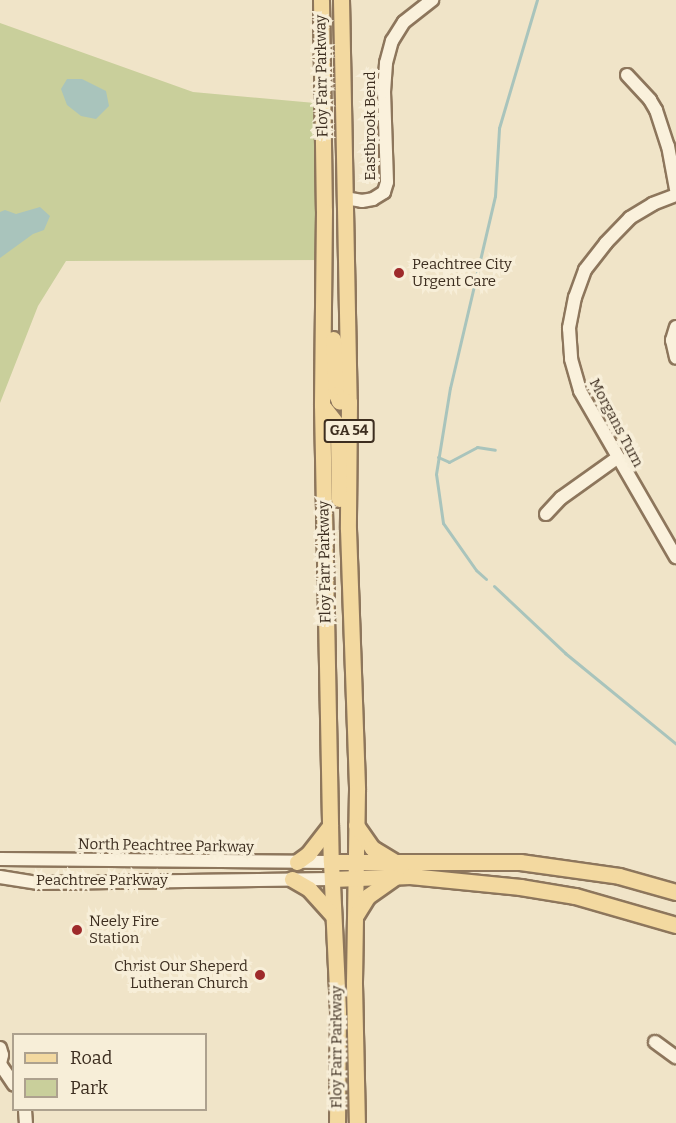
<!DOCTYPE html>
<html>
<head>
<meta charset="utf-8">
<style>
  body { margin:0 }
  #map { position:relative; width:676px; height:1123px; overflow:hidden; background:#f0e4c8; font-family:Bitter,serif }
  div>[style] { position:absolute }
  .green>* { inset:0; background:#c9cf9b }
  .water>* { inset:0; background:#a9c4bc }
  .stream>* { height:3px; margin:-1.5px; padding:0 1.5px; transform-origin:1.5px; border-radius:1.5px; background:#a9c4bc }
  .roads { filter:drop-shadow(2px 0 #8d765c) drop-shadow(-2px 0 #8d765c) drop-shadow(0 2px #8d765c) drop-shadow(0 -2px #8d765c) }
  .minor>* { height:12px; margin:-6px; padding:0 6px; transform-origin:6px; border-radius:6px; background:#faf1dc }
  .major>* { height:15px; margin:-7.5px; padding:0 7.5px; transform-origin:7.5px; border-radius:7.5px; background:#f3d9a0 }
  .dots>* { width:16px; height:16px; translate:-50% -50%; box-sizing:border-box; border:3px solid #f7eed8; border-radius:50% }
  span { translate:-50% -50%; white-space:nowrap; text-align:center; line-height:1.15; -webkit-text-stroke:6px #f7eed8; paint-order:stroke }
  .shield-label span { padding:2px 4px; background:#f7eed8; border:2px solid; border-radius:4px; -webkit-text-stroke-width:0 }
  .shield-label { font-size:14px; color:#3d2e20; font-weight:700 }
  .street-label { font-size:15px; color:#3d2e20 }
  .poi-label { font-size:15px; color:#3d2e20 }
  .left { translate:0 -50%; text-align:left }
  .right { translate:-100% -50%; text-align:right }
  .legend { position:absolute; left:12px; top:1033px; width:195px; height:78px; box-sizing:border-box; background:#f7eed8; border:2px solid #ada18e; margin:0; padding:8px 10px; list-style:none; font-size:18px; color:#3d2e20 }
  .legend li { display:flex; align-items:center; gap:12px; height:30px }
  .legend b { width:30px; border:2px solid #ada18e }
</style>
</head>
<body>
<div id="map">
  <div class="green">
    <div style="clip-path:polygon(0 23px,193px 92px,315px 103px,325px 260px,66px 261px,38px 306px,0 403px)"></div>
  </div>
  <div class="water">
    <div style="clip-path:polygon(67px 79px,82px 79px,106px 91px,109px 106px,96px 119px,81px 116px,67px 105px,61px 89px)"></div>
    <div style="clip-path:polygon(40px 207px,50px 216px,44px 230px,33px 234px,0 258px,0 212px,5px 210px,16px 214px)"></div>
  </div>
  <div class="stream">
    <div style="left:438px;top:457px;width:12px;rotate:24deg"></div>
    <div style="left:449px;top:462px;width:32px;rotate:-28deg"></div>
    <div style="left:477px;top:447px;width:18px;rotate:9deg"></div>
    <div style="left:486px;top:579px;width:13px;rotate:-138deg"></div>
    <div style="left:476px;top:570px;width:57px;rotate:-125.1deg"></div>
    <div style="left:443px;top:523px;width:49px;rotate:-98.1deg"></div>
    <div style="left:436px;top:474px;width:87px;rotate:-80.8deg"></div>
    <div style="left:450px;top:388px;width:197px;rotate:-76.8deg"></div>
    <div style="left:495px;top:196px;width:68px;rotate:-86.6deg"></div>
    <div style="left:499px;top:128px;width:134px;rotate:-73.5deg"></div>
    <div style="left:494px;top:586px;width:98px;rotate:43.3deg"></div>
    <div style="left:565px;top:653px;width:144px;rotate:39.3deg"></div>
  </div>
  <div class="roads">
    <div class="minor">
      <div style="left:627px;top:75px;width:34px;rotate:47deg"></div>
      <div style="left:650px;top:100px;width:12px;rotate:59deg"></div>
      <div style="left:656px;top:110px;width:38px;rotate:72deg"></div>
      <div style="left:668px;top:146px;width:44px;rotate:79.5deg"></div>
      <div style="left:676px;top:195px;width:25px;rotate:159deg"></div>
      <div style="left:653px;top:204px;width:27px;rotate:149deg"></div>
      <div style="left:630px;top:218px;width:35px;rotate:134deg"></div>
      <div style="left:606px;top:243px;width:34px;rotate:128deg"></div>
      <div style="left:585px;top:270px;width:29px;rotate:110deg"></div>
      <div style="left:575px;top:297px;width:32px;rotate:101deg"></div>
      <div style="left:569px;top:328px;width:31px;rotate:86deg"></div>
      <div style="left:571px;top:359px;width:33px;rotate:74deg"></div>
      <div style="left:580px;top:391px;width:192px;rotate:60deg"></div>
      <div style="left:345px;top:198px;width:17px;rotate:10deg"></div>
      <div style="left:362px;top:201px;width:11px;rotate:-10deg"></div>
      <div style="left:373px;top:199px;width:13px;rotate:-32deg"></div>
      <div style="left:384px;top:192px;width:10px;rotate:-73deg"></div>
      <div style="left:387px;top:182px;width:90px;rotate:-91.9deg"></div>
      <div style="left:384px;top:92px;width:29px;rotate:-86deg"></div>
      <div style="left:386px;top:63px;width:23px;rotate:-75deg"></div>
      <div style="left:392px;top:41px;width:22px;rotate:-58deg"></div>
      <div style="left:404px;top:22px;width:36px;rotate:-38deg"></div>
      <div style="left:676px;top:327px;width:14px;rotate:107deg"></div>
      <div style="left:672px;top:340px;width:18px;rotate:77deg"></div>
      <div style="left:546px;top:514px;width:22px;rotate:-47deg"></div>
      <div style="left:561px;top:498px;width:69px;rotate:-35.5deg"></div>
      <div style="left:0;top:859px;width:331px;rotate:0.5deg"></div>
      <div style="left:0;top:877px;width:39px;rotate:9deg"></div>
      <div style="left:39px;top:883px;width:293px;rotate:-0.8deg"></div>
      <div style="left:655px;top:1042px;width:26px;rotate:36deg"></div>
      <div style="left:0;top:1048px;width:7px;rotate:74deg"></div>
      <div style="left:2px;top:1055px;width:9px;rotate:103deg"></div>
      <div style="left:0;top:1064px;width:25px;rotate:56deg"></div>
      <div style="left:25px;top:1110px;width:13px;rotate:86deg"></div>
    </div>
    <div class="major">
      <div style="left:321px;top:0;width:211px;rotate:89.2deg"></div>
      <div style="left:324px;top:211px;width:194px;rotate:90.6deg"></div>
      <div style="left:322px;top:405px;width:457px;rotate:88.9deg"></div>
      <div style="left:331px;top:862px;width:149px;rotate:87.3deg"></div>
      <div style="left:338px;top:1011px;width:112px;rotate:90.5deg"></div>
      <div style="left:341px;top:0;width:402px;rotate:88.9deg"></div>
      <div style="left:349px;top:402px;width:127px;rotate:90.5deg"></div>
      <div style="left:348px;top:529px;width:261px;rotate:88deg"></div>
      <div style="left:357px;top:790px;width:194px;rotate:90.9deg"></div>
      <div style="left:354px;top:984px;width:139px;rotate:88.8deg"></div>
      <div style="left:333px;top:339px;width:55px;rotate:86.9deg"></div>
      <div style="left:336px;top:394px;width:8px;rotate:67deg"></div>
      <div style="left:339px;top:401px;width:10px;rotate:6deg"></div>
      <div style="left:322px;top:405px;width:23px;rotate:52deg"></div>
      <div style="left:336px;top:423px;width:8px;rotate:76deg"></div>
      <div style="left:338px;top:431px;width:68px;rotate:89.2deg"></div>
      <div style="left:356px;top:825px;width:28px;rotate:55deg"></div>
      <div style="left:372px;top:848px;width:26px;rotate:31deg"></div>
      <div style="left:297px;top:862px;width:14px;rotate:-36deg"></div>
      <div style="left:308px;top:854px;width:36px;rotate:-52deg"></div>
      <div style="left:331px;top:862px;width:189px"></div>
      <div style="left:520px;top:862px;width:100px;rotate:8deg"></div>
      <div style="left:619px;top:876px;width:59px;rotate:15.7deg"></div>
      <div style="left:292px;top:879px;width:20px;rotate:30deg"></div>
      <div style="left:309px;top:889px;width:36px;rotate:48deg"></div>
      <div style="left:332px;top:879px;width:78px;rotate:-2.2deg"></div>
      <div style="left:410px;top:876px;width:111px;rotate:5.7deg"></div>
      <div style="left:520px;top:887px;width:56px;rotate:9.3deg"></div>
      <div style="left:575px;top:896px;width:105px;rotate:16deg"></div>
      <div style="left:356px;top:915px;width:22px;rotate:-58deg"></div>
      <div style="left:368px;top:896px;width:32px;rotate:-35deg"></div>
    </div>
  </div>
  <div class="dots">
    <div style="left:399px;top:273px;background:#9e2a2b"></div>
    <div style="left:77px;top:930px;background:#9e2a2b"></div>
    <div style="left:260px;top:975px;background:#9e2a2b"></div>
  </div>
  <div class="shield-label">
    <span style="left:349px;top:431px">GA 54</span>
  </div>
  <div class="street-label">
    <span style="left:322px;top:76px;rotate:-91deg">Floy Farr Parkway</span>
    <span style="left:371px;top:126px;rotate:-90deg">Eastbrook Bend</span>
    <span style="left:616px;top:423px;rotate:62deg">Morgans Turn</span>
    <span style="left:325px;top:562px;rotate:-91deg">Floy Farr Parkway</span>
    <span style="left:166px;top:846px;rotate:1deg">North Peachtree Parkway</span>
    <span style="left:102px;top:881px">Peachtree Parkway</span>
    <span style="left:337px;top:1047px;rotate:-90deg">Floy Farr Parkway</span>
  </div>
  <div class="poi-label">
    <span class="left" style="left:412px;top:273px">Peachtree City<br>Urgent Care</span>
    <span class="left" style="left:89px;top:930px">Neely Fire<br>Station</span>
    <span class="right" style="left:248px;top:975px">Christ Our Sheperd<br>Lutheran Church</span>
  </div>
  <ul class="legend">
  <li><b style="height:8px;background:#f3d9a0"></b>Road</li>
  <li><b style="height:16px;background:#c9cf9b"></b>Park</li>
  </ul>
</div>
</body>
</html>
